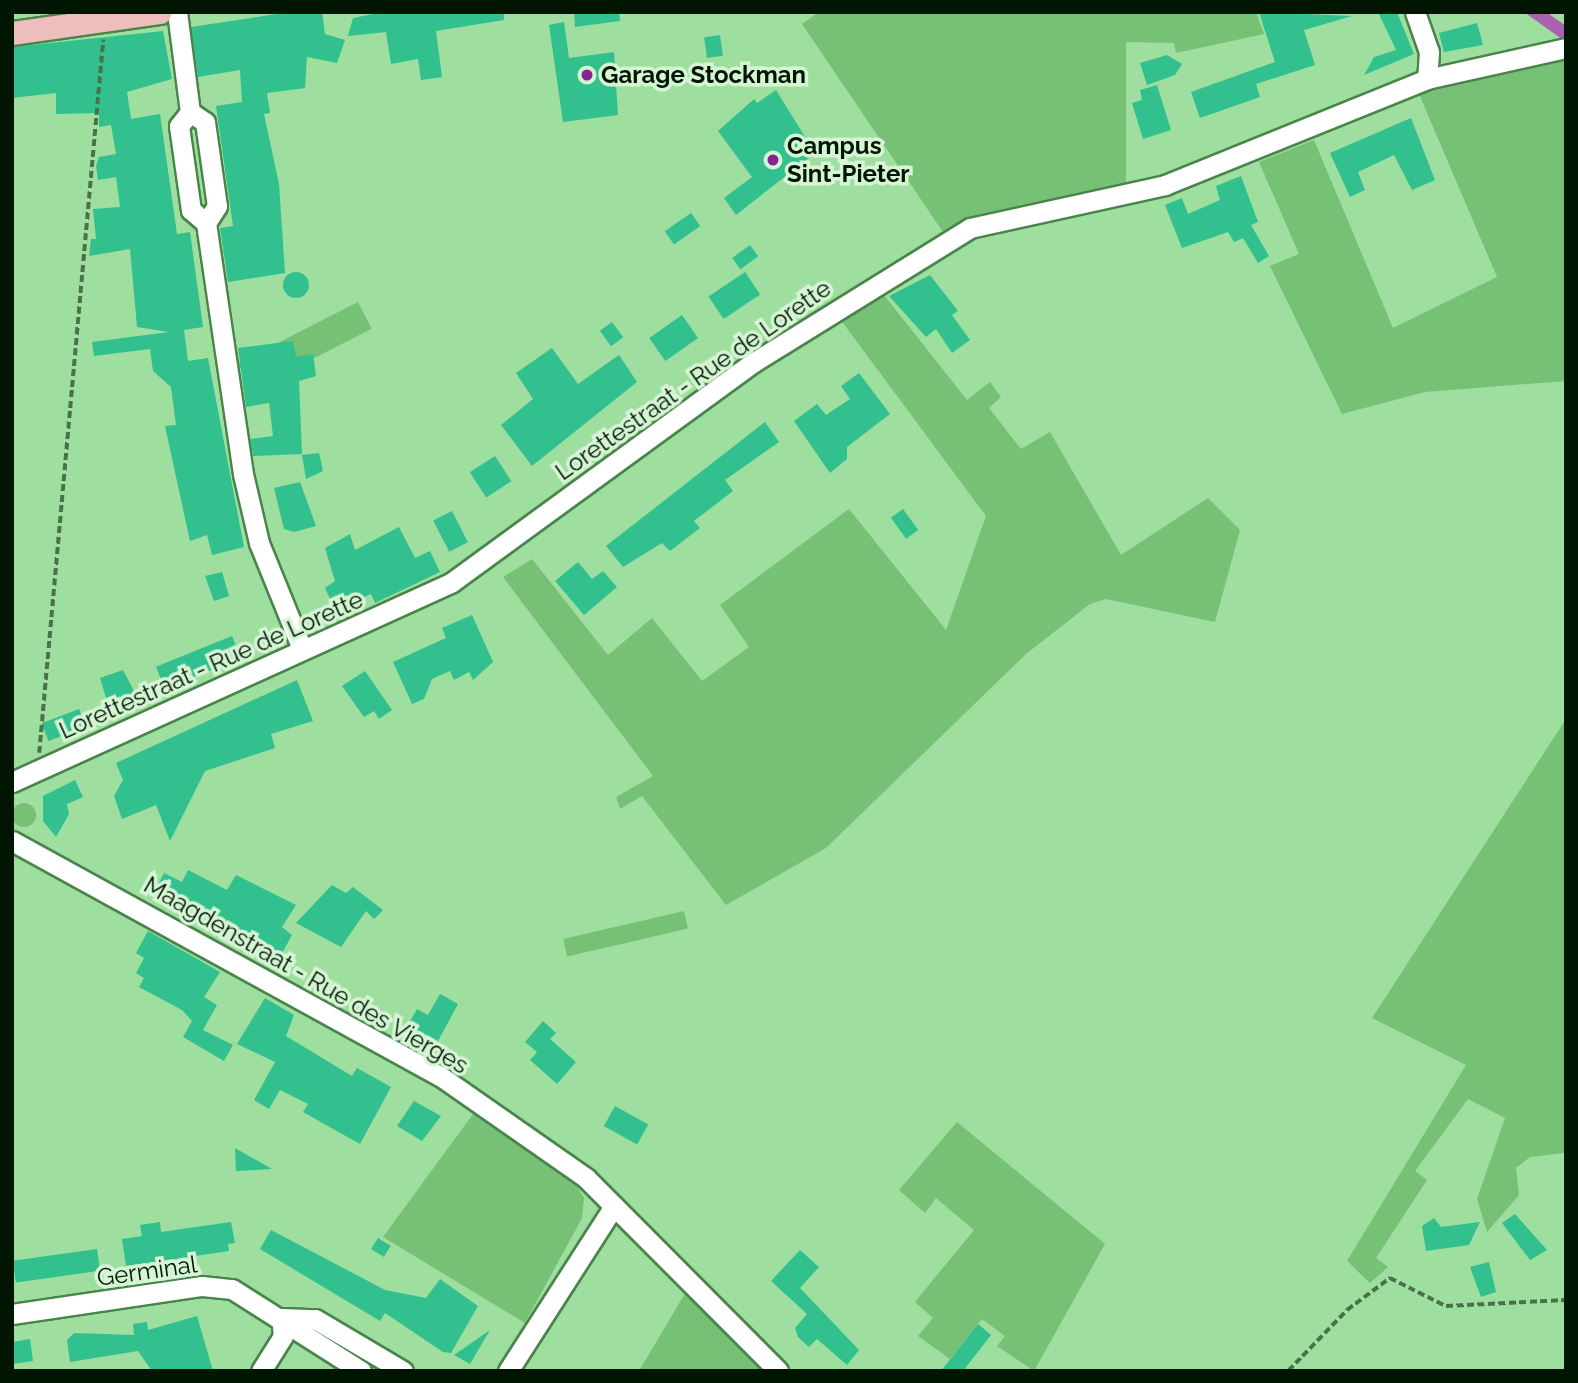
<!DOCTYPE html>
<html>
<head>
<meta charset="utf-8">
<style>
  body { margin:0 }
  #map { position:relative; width:1578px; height:1383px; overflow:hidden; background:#9ede9e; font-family:Raleway,sans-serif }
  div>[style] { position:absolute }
  .green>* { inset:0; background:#76c176; transform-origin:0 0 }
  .round { border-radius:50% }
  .water>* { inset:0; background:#aa61b0 }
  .building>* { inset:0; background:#31c08e; transform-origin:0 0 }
  .path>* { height:3.5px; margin-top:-1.75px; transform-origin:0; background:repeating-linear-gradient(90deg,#49724a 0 7px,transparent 0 10.5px) }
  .roads { filter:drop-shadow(2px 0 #49854a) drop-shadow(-2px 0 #49854a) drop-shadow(0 2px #49854a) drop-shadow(0 -2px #49854a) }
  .minor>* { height:19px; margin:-9.5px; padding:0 9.5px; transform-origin:9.5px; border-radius:9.5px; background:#fff }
  .major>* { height:23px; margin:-11.5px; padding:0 11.5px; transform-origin:11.5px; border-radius:11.5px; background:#edbebb }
  .dots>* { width:19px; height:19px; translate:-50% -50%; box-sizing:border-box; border:4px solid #d6f5d5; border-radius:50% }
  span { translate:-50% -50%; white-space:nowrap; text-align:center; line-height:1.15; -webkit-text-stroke:7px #d6f5d5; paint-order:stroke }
  .poi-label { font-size:24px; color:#001602; font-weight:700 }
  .left { translate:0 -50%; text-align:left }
  .street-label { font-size:24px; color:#001602 }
  .frame { position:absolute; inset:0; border:14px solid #001602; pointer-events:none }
</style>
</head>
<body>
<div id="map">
  <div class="green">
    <div style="clip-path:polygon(819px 12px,1256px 12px,1264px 34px,1176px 53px,1174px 43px,1126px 42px,1126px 186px,943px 232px,802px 24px)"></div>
    <div style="clip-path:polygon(1566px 56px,1566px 381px,1425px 392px,1342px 414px,1270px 266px,1299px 254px,1259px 162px,1314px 140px,1393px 328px,1497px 277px,1419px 94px)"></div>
    <div style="clip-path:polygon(884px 295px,967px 400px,990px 382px,1001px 397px,989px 408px,1021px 449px,1050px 432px,1121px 555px,1208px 498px,1240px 530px,1215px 622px,1106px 599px,1090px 604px,1026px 654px,826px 848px,726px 905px,642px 796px,620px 809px,616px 797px,653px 776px,503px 577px,532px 559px,608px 655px,652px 618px,702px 681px,749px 647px,720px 605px,849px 509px,946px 630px,986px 516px,840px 319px)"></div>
    <div style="left:358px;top:302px;width:30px;height:135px;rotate:63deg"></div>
    <div style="clip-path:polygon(1566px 719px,1564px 1153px,1530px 1157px,1516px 1168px,1519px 1195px,1487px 1232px,1477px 1199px,1505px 1118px,1468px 1099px,1415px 1171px,1427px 1180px,1376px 1258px,1388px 1267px,1370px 1283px,1347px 1261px,1466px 1065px,1372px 1018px)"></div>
    <div class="round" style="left:12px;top:803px;width:24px;height:24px"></div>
    <div style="left:684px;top:911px;width:18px;height:124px;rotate:77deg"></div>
    <div style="clip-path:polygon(476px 1110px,573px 1179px,584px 1198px,582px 1218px,525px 1323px,383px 1237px)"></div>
    <div style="clip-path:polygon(957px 1122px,1105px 1244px,1034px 1371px,997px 1346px,1005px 1336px,982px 1319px,950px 1359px,918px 1336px,933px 1318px,915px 1302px,974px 1230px,936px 1198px,925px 1213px,899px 1190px)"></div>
    <div style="clip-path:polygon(690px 1285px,767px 1371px,639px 1371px)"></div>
  </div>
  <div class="water">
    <div style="clip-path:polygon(1524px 12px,1549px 14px,1566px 26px,1566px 42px)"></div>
  </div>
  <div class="building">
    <div style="clip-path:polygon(290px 12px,322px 12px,325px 34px,345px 40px,337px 63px,307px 57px,305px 88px,267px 93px,270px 113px,264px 114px,279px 184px,285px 273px,228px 282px,220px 228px,233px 226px,216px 106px,242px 102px,240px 70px,198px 77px,191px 27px)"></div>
    <div style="clip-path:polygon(383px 12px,504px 12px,504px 20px,436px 31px,442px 77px,421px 80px,418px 59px,391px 64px,386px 32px,348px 36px,353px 18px)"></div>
    <div style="clip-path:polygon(574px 12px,619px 12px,620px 21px,575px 27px)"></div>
    <div style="clip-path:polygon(1259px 12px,1352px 16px,1304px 30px,1315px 65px,1256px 84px,1260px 97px,1200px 118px,1191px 92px,1275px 62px)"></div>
    <div style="clip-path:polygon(1378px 12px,1397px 12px,1414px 54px,1364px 75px,1374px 57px,1396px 50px)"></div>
    <div style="clip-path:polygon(564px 22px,569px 58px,614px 52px,618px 115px,563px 122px,549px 25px)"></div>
    <div style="clip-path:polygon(1477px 23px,1483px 45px,1444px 52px,1439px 33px)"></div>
    <div style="clip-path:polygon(163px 31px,172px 79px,127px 92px,131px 119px,160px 114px,177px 234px,190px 232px,203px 327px,184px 330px,188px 361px,208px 358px,244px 547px,212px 555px,207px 535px,190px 541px,165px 426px,176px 425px,171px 387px,153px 371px,150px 349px,94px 356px,92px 342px,169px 332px,137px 327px,130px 249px,89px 256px,91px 239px,96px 239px,93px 209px,120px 207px,116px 177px,98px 180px,96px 166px,99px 157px,116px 154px,111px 125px,99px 127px,99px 113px,56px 114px,56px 93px,12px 98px,12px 47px)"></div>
    <div style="left:720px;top:35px;width:21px;height:16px;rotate:82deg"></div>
    <div style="clip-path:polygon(1167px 55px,1182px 64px,1175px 75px,1147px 85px,1140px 63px)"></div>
    <div style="clip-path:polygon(1157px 85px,1171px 130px,1143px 139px,1132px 103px,1142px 100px,1140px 90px)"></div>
    <div style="clip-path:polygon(776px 90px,815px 153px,736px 215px,724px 198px,752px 177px,718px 131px,754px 99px,757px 103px)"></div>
    <div style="clip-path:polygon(1411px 118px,1435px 180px,1412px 190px,1394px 155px,1358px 172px,1365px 190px,1350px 197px,1330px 153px)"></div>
    <div style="clip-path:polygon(1241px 176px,1258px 222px,1251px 225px,1269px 256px,1258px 263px,1243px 238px,1234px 242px,1228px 232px,1182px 248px,1165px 205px,1182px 198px,1188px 214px,1220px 200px,1216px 186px)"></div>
    <div style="left:691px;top:213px;width:16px;height:32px;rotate:55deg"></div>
    <div style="left:750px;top:245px;width:14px;height:22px;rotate:54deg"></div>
    <div class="round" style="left:283px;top:272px;width:26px;height:26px"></div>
    <div style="left:745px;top:272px;width:27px;height:44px;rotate:56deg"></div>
    <div style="clip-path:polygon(930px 275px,958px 311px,952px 315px,970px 340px,952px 353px,936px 329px,926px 337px,889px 296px)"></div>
    <div style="left:682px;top:315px;width:28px;height:40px;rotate:55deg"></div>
    <div style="left:612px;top:322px;width:19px;height:15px;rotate:54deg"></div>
    <div style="clip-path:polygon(293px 341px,296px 357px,313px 354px,316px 376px,299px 381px,302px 454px,253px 456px,250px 439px,273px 436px,269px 403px,246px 407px,238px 348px)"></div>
    <div style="clip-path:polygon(552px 348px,578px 384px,619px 355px,637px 382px,532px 466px,501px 425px,533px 399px,516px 373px)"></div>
    <div style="clip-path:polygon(859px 373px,890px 414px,847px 447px,847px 459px,830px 473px,794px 421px,817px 404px,826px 415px,850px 399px,841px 386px)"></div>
    <div style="clip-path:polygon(765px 422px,779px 442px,725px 480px,733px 491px,694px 521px,700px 528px,670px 551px,662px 543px,623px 567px,606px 546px)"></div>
    <div style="clip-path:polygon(319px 453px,323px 471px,306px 479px,302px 455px)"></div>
    <div style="left:495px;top:456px;width:30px;height:30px;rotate:57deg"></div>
    <div style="clip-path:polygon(300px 482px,316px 526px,294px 532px,284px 529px,274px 488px)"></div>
    <div style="left:903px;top:509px;width:26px;height:15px;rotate:54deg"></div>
    <div style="left:452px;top:511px;width:35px;height:21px;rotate:63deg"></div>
    <div style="clip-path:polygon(399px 527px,415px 558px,430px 551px,440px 572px,375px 603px,371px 594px,335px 610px,325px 588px,335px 581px,325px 548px,350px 534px,355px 550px)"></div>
    <div style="clip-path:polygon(578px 562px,592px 579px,603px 571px,617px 587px,584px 615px,555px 581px)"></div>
    <div style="clip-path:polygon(222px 572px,229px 596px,214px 601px,205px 576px)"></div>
    <div style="clip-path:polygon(472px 615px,493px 662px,473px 680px,469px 672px,454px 680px,450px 671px,432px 679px,424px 699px,412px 704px,393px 662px,446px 638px,442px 628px)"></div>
    <div style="left:232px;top:636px;width:24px;height:82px;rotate:68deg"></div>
    <div style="clip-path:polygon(123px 670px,142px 706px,112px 718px,100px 678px)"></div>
    <div style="clip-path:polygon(365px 671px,392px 710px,379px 719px,374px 711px,364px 717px,342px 686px)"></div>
    <div style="clip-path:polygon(297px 680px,313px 721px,271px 734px,275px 748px,205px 771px,170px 841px,156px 805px,122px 819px,114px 796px,123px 780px,116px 763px)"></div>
    <div style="left:79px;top:709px;width:19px;height:40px;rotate:69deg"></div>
    <div style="clip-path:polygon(75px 780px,83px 797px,67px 804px,69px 814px,56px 837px,43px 821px,43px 796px)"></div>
    <div style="clip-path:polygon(188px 870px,227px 890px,236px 875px,296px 905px,282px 927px,292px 935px,281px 955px,156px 889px,164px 873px,182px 882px)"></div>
    <div style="clip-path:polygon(332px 885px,346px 893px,353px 887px,383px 910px,374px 919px,366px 911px,341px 947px,296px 923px)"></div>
    <div style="clip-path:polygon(148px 931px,220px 972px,204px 997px,217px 1005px,203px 1030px,233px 1045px,224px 1061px,183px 1037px,192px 1021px,182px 1010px,139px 987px,144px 978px,136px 973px,144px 958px,136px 953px)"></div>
    <div style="clip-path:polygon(440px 994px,458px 1004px,438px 1041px,408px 1025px,417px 1009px,428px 1015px)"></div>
    <div style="clip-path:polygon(265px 998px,294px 1015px,286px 1036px,352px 1076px,357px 1068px,391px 1087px,360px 1144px,303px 1112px,308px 1104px,280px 1090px,269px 1109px,254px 1100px,275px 1062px,237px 1044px)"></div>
    <div style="clip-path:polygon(543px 1021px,556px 1033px,550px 1039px,576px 1062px,557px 1084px,530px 1060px,537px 1052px,525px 1042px)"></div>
    <div style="clip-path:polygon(414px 1101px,441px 1116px,422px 1141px,397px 1126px)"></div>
    <div style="left:615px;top:1106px;width:38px;height:23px;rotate:29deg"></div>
    <div style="clip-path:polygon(235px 1148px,272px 1169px,236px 1171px)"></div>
    <div style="clip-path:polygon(1515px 1214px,1547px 1250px,1530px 1260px,1502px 1223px)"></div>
    <div style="clip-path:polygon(1434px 1218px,1441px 1227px,1480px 1222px,1469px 1245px,1426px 1251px,1422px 1226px)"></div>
    <div style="clip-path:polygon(160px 1222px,161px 1232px,231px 1222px,235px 1243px,228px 1244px,229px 1251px,126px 1266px,122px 1239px,142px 1236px,140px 1225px)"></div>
    <div style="clip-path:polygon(271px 1230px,385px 1290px,426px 1298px,440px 1279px,478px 1306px,451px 1353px,443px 1352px,385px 1313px,380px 1321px,260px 1249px)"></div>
    <div style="left:378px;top:1238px;width:15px;height:13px;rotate:32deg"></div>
    <div style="left:97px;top:1249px;width:22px;height:85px;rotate:82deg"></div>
    <div style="clip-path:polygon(800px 1250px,819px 1267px,800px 1288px,859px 1350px,847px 1365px,817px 1339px,809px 1347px,798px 1337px,795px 1328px,807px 1314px,771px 1281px)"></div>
    <div style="clip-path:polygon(1489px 1262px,1496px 1292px,1481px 1297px,1470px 1267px)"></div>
    <div style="clip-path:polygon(197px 1316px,213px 1371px,152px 1371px,138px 1351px,70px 1362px,67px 1340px,74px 1333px,134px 1335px,133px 1324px,147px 1322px,148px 1330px)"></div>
    <div style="clip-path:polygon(978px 1324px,991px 1335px,963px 1371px,941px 1371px)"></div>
    <div style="clip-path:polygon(490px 1330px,470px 1364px,454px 1355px)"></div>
    <div style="clip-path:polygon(30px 1339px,33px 1361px,12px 1364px,12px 1342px)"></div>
  </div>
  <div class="path">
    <div style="left:39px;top:753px;width:716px;rotate:-84.87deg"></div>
    <div style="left:1288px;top:1371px;width:85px;rotate:-46deg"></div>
    <div style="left:1347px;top:1310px;width:54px;rotate:-36.7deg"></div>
    <div style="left:1390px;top:1278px;width:63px;rotate:26.6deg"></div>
    <div style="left:1446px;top:1306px;width:120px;rotate:-2.9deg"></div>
  </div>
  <div class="roads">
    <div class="minor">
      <div style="left:177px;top:12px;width:101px;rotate:82.6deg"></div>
      <div style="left:190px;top:112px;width:18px;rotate:34deg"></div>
      <div style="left:205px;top:122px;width:85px;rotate:81.9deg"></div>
      <div style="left:217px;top:206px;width:20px;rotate:123deg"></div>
      <div style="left:206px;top:223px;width:254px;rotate:81.6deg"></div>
      <div style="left:243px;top:474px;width:71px;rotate:76.9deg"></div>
      <div style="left:259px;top:543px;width:114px;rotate:67.9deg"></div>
      <div style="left:1415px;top:12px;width:42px;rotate:70.7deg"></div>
      <div style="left:1429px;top:52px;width:27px;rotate:94deg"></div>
      <div style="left:190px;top:112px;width:18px;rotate:128deg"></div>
      <div style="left:179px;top:126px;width:85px;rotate:81.9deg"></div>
      <div style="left:191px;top:210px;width:20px;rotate:41deg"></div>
      <div style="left:12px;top:782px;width:483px;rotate:-24.4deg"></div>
      <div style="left:452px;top:582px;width:374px;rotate:-36.1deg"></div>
      <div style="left:754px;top:362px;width:254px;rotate:-31.8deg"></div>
      <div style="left:970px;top:228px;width:200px;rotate:-12.4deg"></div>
      <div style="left:1165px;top:185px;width:283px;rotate:-22deg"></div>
      <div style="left:1427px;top:79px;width:142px;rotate:-12.6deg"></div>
      <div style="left:12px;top:841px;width:488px;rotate:28.8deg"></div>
      <div style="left:440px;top:1076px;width:178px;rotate:34.9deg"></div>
      <div style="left:586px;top:1178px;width:272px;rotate:45.1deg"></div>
      <div style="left:12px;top:1314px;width:192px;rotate:-8.4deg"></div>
      <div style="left:202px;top:1286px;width:30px;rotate:6deg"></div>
      <div style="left:232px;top:1289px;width:153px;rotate:32.4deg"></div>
      <div style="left:281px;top:1318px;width:34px;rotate:2deg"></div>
      <div style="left:315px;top:1319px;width:102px;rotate:30.6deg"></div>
      <div style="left:261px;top:1371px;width:41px;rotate:-57.8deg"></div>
      <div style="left:283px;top:1336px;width:18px;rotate:-96deg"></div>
      <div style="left:508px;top:1371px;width:196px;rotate:-57.3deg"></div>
    </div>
    <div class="major">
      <div style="left:12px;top:33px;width:149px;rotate:-8.1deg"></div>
    </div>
  </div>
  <div class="dots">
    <div style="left:587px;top:75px;background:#86258f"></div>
    <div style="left:773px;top:160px;background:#86258f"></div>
  </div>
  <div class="poi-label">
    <span class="left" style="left:601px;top:75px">Garage Stockman</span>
    <span class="left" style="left:787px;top:160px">Campus<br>Sint-Pieter</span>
  </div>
  <div class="street-label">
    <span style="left:693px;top:380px;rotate:-35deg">Lorettestraat - Rue de Lorette</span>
    <span style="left:211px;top:665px;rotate:-24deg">Lorettestraat - Rue de Lorette</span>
    <span style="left:306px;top:975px;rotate:30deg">Maagdenstraat - Rue des Vierges</span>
    <span style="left:147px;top:1271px;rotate:-8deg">Germinal</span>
  </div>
  <div class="frame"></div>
</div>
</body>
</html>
